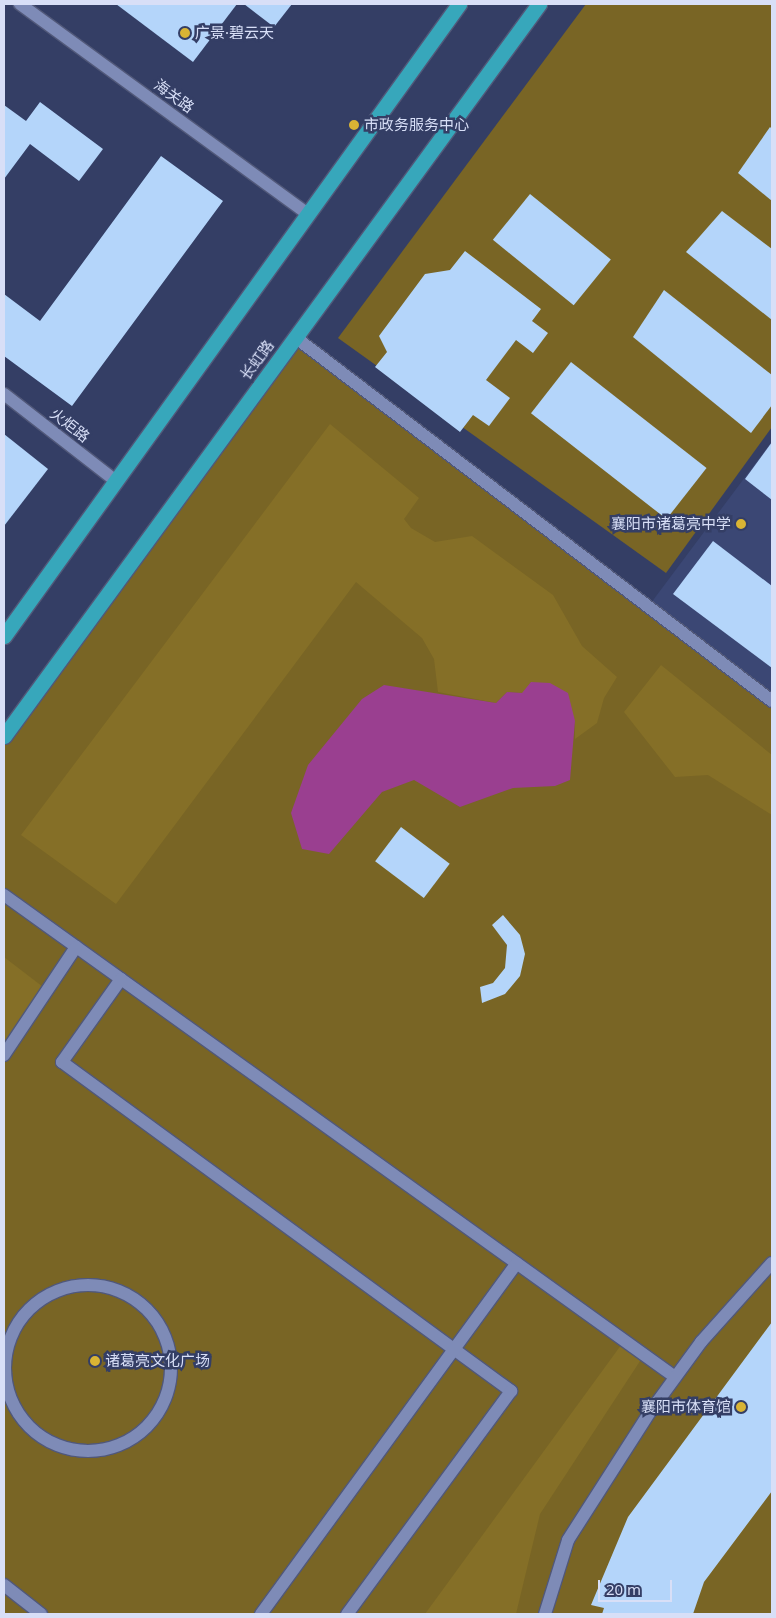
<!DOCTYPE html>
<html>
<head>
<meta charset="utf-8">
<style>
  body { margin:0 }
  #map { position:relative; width:776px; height:1618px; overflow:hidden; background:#343e65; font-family:"Noto Sans","Noto Sans SC",sans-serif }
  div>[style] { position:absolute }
  .built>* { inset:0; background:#3b4774 }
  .green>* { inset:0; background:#796525 }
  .forest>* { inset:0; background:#856f27 }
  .water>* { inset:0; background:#9a3f90 }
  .building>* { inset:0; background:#b4d5fa; transform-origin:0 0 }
  .roads { filter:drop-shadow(1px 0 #515879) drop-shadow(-1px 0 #515879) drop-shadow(0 1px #515879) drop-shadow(0 -1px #515879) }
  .street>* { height:12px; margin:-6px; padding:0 6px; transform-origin:6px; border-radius:6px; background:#7e8bb7 }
  .street>.ring { margin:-6px; padding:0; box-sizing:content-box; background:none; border:12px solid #7e8bb7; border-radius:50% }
  .highway>* { height:15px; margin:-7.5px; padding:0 7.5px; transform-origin:7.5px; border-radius:7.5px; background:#37a7bb }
  .dots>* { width:14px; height:14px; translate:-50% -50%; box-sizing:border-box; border:2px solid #343e65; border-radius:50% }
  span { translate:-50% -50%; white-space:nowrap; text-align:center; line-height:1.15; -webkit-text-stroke:5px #343e65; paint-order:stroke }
  .poi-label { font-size:15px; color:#d8dff7 }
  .left { translate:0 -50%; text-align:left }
  .right { translate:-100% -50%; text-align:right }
  .street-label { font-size:15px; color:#d8dff7 }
  .frame { position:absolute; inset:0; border:5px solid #d8dff7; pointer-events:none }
  .scale { position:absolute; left:598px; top:1580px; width:74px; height:22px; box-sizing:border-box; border:2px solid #d8dff7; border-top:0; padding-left:6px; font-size:15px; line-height:18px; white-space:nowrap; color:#d8dff7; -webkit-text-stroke:4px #343e65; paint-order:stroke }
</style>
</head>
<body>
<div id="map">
  <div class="built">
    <div style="clip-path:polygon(772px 441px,772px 701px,648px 607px)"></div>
  </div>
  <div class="green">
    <div style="clip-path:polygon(586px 4px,772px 4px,772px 427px,666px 573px,338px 338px)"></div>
    <div style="clip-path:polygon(295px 337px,772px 701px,772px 1614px,4px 1614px,4px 736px)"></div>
  </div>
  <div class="forest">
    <div style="clip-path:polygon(330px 424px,419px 498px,404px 519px,411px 528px,435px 542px,472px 536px,553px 595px,582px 646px,617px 677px,604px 698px,597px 723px,575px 739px,575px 721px,522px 693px,507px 692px,496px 703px,438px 692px,434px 659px,422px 638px,356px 582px,116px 904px,21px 835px)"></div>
    <div style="clip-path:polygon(661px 665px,772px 755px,772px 815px,708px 775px,675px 777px,624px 712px)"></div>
    <div style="clip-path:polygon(4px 957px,47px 990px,4px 1050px)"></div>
    <div style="clip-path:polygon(624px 1341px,644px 1355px,540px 1514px,516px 1614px,425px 1614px)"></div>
  </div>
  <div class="water">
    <div style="clip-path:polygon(531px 682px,550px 683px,568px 693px,575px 721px,570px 780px,555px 786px,513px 788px,460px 807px,414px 780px,382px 792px,329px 854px,302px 849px,291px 813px,308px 765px,362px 699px,384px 685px,496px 703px,507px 692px,522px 693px)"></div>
  </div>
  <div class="building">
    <div style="clip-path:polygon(116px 4px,237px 4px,193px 62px)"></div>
    <div style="clip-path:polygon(244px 4px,292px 4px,274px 27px)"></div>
    <div style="clip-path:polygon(40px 102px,103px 149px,79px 181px,30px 144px,4px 179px,4px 105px,26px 121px)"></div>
    <div style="clip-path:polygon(770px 127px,772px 129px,772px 201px,738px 173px)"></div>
    <div style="clip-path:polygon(161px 156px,223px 201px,72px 406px,4px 356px,4px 294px,40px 321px)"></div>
    <div style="left:530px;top:194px;width:104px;height:59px;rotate:39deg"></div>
    <div style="clip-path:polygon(722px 211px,772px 249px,772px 320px,686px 252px)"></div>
    <div style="clip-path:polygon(465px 251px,541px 309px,532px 321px,548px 333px,533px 353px,516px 340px,486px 380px,510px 398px,489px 426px,473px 415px,460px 432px,375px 367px,387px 352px,379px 336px,425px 274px,450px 270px)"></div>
    <div style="clip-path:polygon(664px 290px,772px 375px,772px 405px,751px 433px,633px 337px)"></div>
    <div style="left:571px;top:362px;width:172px;height:65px;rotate:38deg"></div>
    <div style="clip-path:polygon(4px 434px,48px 469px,4px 526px)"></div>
    <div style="clip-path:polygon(772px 442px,772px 500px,745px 479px)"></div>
    <div style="clip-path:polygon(713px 541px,772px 586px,772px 668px,673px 594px)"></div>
    <div style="left:401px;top:827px;width:61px;height:43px;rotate:37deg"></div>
    <div style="clip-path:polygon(503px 915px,520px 935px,525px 954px,520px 976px,505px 994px,482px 1003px,480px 987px,493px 983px,505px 968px,507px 945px,492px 925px)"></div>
    <div style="clip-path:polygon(772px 1322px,772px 1491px,704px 1582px,693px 1614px,602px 1614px,604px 1608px,591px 1605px,628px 1517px)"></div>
  </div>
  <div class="roads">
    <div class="street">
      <div style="left:20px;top:4px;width:356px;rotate:36.1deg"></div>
      <div style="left:295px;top:337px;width:600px;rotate:37.35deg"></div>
      <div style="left:4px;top:394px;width:143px;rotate:37.9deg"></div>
      <div style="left:4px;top:895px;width:826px;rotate:35.69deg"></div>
      <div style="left:121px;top:979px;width:102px;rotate:125.4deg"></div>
      <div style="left:62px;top:1062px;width:557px;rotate:36.23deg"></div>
      <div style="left:511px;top:1391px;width:277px;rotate:126.3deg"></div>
      <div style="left:4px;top:1055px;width:130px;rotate:-56.3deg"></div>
      <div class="ring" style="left:5px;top:1285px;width:154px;height:154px"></div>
      <div style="left:4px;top:1585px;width:47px;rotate:38.1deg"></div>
      <div style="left:261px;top:1614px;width:434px;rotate:-53.9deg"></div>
      <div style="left:545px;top:1614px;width:77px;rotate:-72.7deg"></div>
      <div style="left:568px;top:1540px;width:152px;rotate:-57.4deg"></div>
      <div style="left:650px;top:1412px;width:87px;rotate:-53.9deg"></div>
      <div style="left:701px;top:1342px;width:106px;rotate:-48.1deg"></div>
    </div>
    <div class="highway">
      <div style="left:4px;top:636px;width:779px;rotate:-54.25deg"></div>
      <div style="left:4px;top:736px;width:907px;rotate:-53.84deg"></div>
    </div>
  </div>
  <div class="dots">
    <div style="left:185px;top:33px;background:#d9b434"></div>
    <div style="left:354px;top:125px;background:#d9b434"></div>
    <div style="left:741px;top:524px;background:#d9b434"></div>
    <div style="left:95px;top:1361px;background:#d9b434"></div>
    <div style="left:741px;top:1407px;background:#d9b434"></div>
  </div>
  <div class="poi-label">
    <span class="left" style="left:195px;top:33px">广景·碧云天</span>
    <span class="left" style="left:364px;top:125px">市政务服务中心</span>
    <span class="right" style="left:731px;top:524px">襄阳市诸葛亮中学</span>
    <span class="left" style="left:105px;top:1361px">诸葛亮文化广场</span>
    <span class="right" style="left:731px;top:1407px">襄阳市体育馆</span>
  </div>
  <div class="street-label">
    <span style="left:174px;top:96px;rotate:36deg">海关路</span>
    <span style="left:257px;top:360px;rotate:-54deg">长虹路</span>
    <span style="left:70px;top:425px;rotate:38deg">火炬路</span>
  </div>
  <div class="frame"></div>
  <div class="scale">20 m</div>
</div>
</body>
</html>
